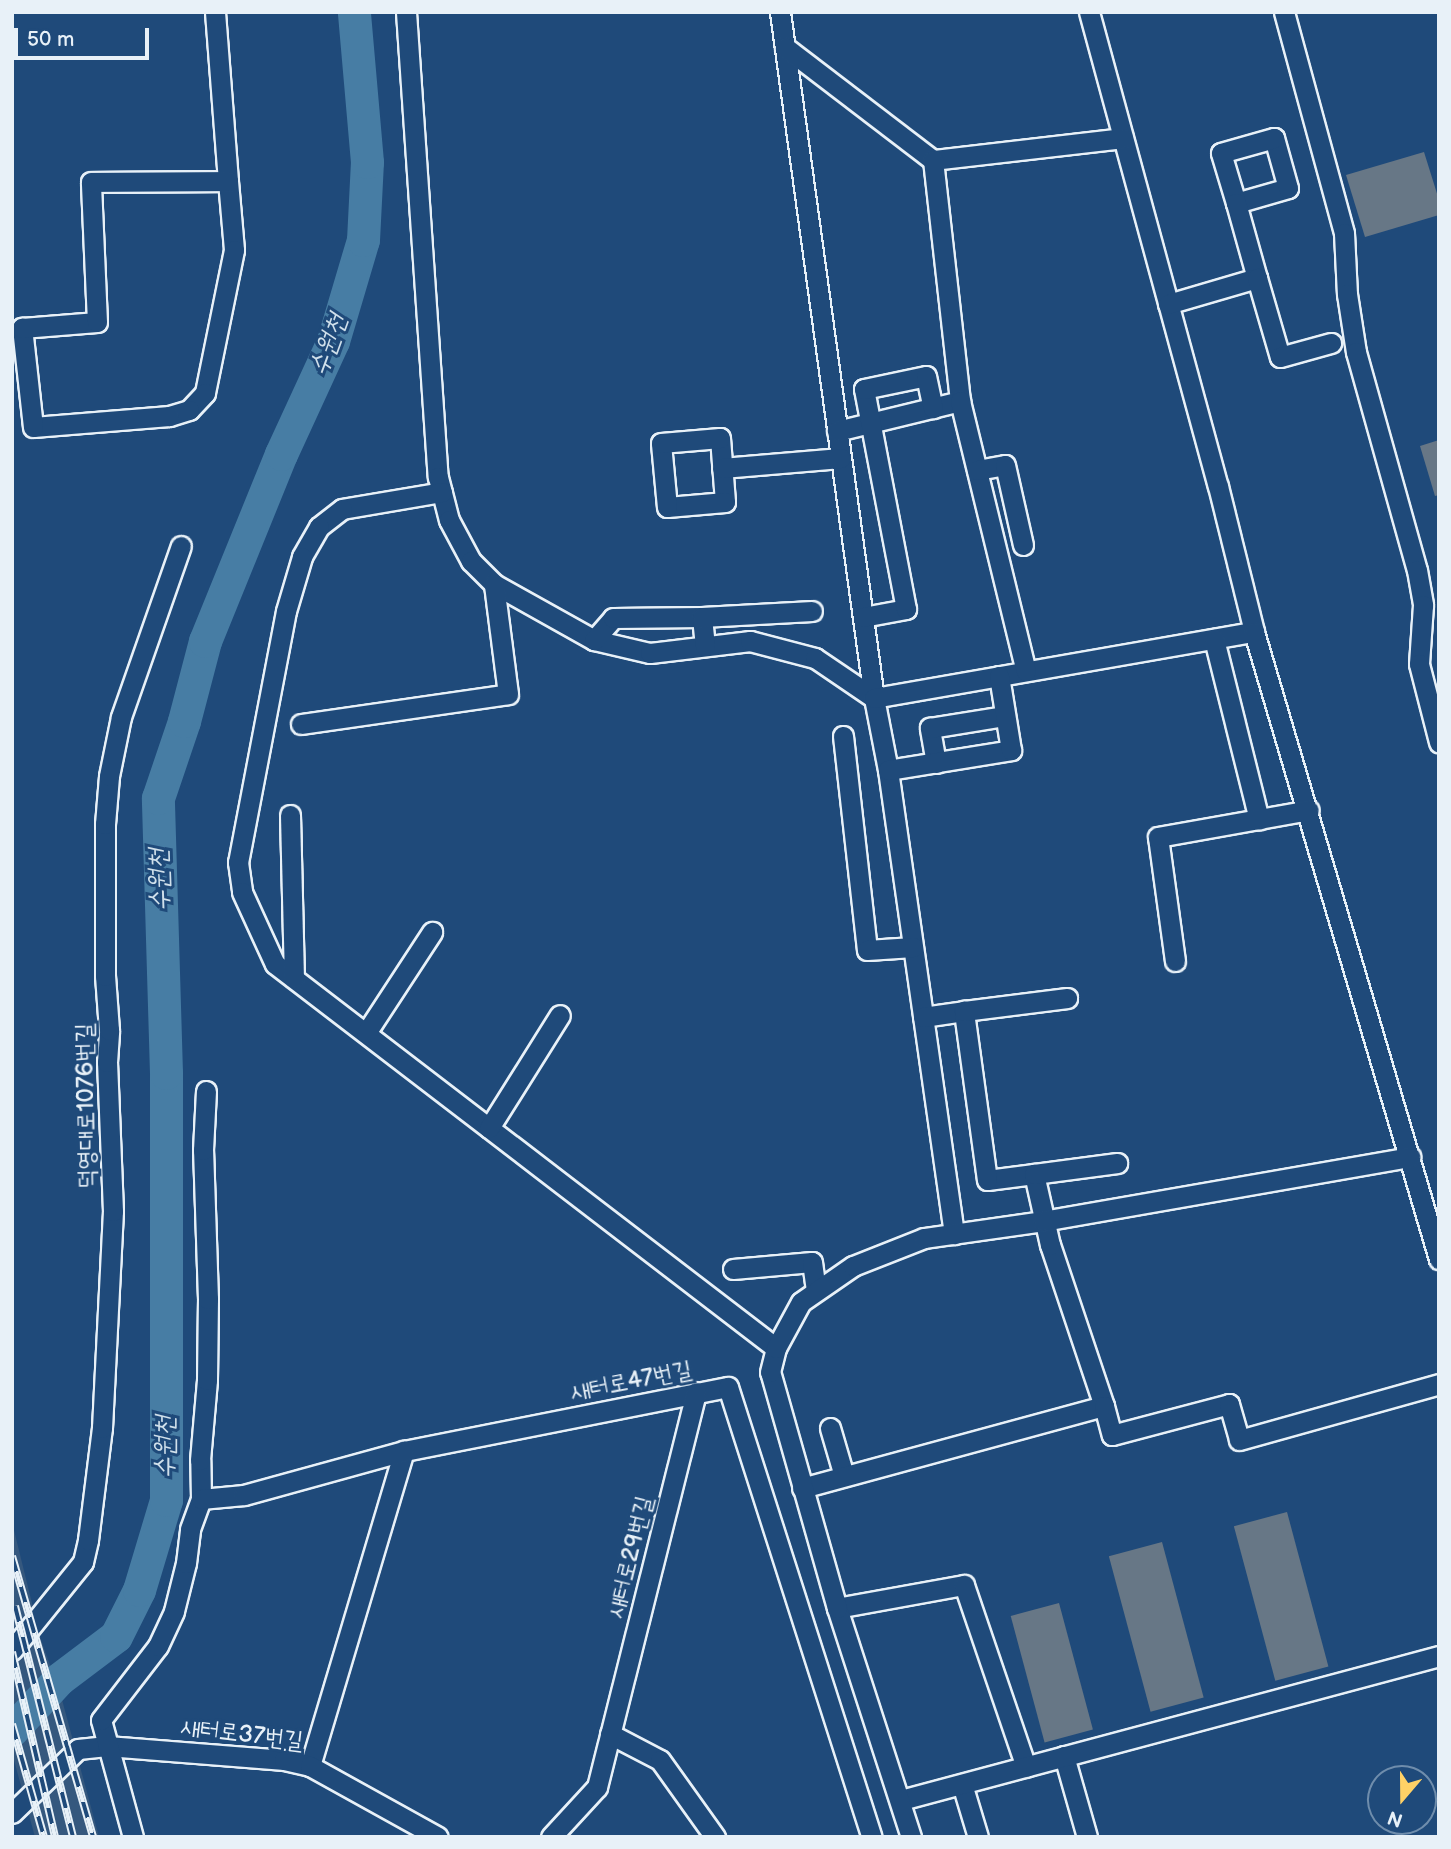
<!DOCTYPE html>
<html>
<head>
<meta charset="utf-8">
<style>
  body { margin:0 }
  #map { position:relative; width:1451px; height:1849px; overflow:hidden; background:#1f4a7a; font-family:"Balsamiq Sans","Poor Story",sans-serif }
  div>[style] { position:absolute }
  .built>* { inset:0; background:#35587e }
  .river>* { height:33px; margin:-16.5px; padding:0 16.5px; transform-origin:16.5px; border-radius:16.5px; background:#477da4 }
  .building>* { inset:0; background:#677786; transform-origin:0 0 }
  .roads { filter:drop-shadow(2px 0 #e8f1f8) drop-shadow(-2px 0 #e8f1f8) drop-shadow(0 2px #e8f1f8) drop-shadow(0 -2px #e8f1f8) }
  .minor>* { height:19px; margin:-9.5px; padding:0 9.5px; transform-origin:9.5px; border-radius:9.5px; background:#1f4a7a }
  .rail>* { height:8px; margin-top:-4px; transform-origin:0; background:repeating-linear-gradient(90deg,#1f4a7a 0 16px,#e8f1f8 0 32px); box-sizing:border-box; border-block:2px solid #e8f1f8 }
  span { translate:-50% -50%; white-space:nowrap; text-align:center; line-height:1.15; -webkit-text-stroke:6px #1f4a7a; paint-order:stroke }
  .street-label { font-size:24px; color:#e8f1f8 }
  .water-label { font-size:26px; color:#d0e0eb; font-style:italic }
  .frame { position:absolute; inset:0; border:14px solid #e8f1f8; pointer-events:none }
  .north { position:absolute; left:1367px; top:1765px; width:70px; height:70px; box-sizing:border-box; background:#1f4a7a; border:2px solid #6f8dac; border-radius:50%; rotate:200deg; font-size:19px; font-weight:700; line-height:28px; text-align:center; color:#e8f1f8 }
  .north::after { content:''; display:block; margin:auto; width:24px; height:32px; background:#ffd166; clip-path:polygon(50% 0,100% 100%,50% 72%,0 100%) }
  .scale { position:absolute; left:14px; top:28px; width:135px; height:32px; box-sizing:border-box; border:4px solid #e8f1f8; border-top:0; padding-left:9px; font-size:21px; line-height:24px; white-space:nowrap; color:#e8f1f8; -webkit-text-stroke:5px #1f4a7a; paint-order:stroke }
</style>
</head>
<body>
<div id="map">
  <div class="built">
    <div style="clip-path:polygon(12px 1522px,41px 1640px,61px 1696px,99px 1837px,35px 1837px,12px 1753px)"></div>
  </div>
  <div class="river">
    <div style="left:12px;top:1730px;width:69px;rotate:-47.3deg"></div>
    <div style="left:59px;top:1679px;width:71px;rotate:-37deg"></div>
    <div style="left:116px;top:1636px;width:51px;rotate:-63.4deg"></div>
    <div style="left:139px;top:1590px;width:94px;rotate:-73.3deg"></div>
    <div style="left:166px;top:1500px;width:427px;rotate:-90deg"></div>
    <div style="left:166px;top:1073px;width:275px;rotate:-91.7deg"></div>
    <div style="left:158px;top:798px;width:81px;rotate:-71.3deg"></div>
    <div style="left:184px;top:721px;width:83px;rotate:-75.3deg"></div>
    <div style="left:205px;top:641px;width:202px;rotate:-67.9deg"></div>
    <div style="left:281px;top:454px;width:124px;rotate:-65.3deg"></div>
    <div style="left:333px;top:341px;width:105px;rotate:-73.5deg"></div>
    <div style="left:363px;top:240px;width:78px;rotate:-87.1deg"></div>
    <div style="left:367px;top:162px;width:151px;rotate:-95deg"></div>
  </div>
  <div class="building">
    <div style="clip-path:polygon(1424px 152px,1439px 200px,1439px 215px,1365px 237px,1346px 175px)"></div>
    <div style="clip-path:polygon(1439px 440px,1439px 495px,1435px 496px,1420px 446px)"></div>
    <div style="left:1287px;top:1512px;width:160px;height:55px;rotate:75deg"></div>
    <div style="left:1162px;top:1542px;width:161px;height:55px;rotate:75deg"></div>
    <div style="left:1059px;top:1603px;width:131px;height:50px;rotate:75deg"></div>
  </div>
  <div class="roads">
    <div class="minor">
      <div style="left:215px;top:12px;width:169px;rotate:85.6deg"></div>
      <div style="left:228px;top:181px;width:69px;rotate:85deg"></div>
      <div style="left:234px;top:250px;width:146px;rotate:101.5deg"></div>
      <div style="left:205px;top:393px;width:23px;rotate:133deg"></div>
      <div style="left:189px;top:410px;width:21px;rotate:163deg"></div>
      <div style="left:169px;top:416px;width:136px;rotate:175.4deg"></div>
      <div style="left:33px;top:427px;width:100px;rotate:-96.3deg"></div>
      <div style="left:22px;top:328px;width:75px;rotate:-4.6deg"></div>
      <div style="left:97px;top:322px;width:140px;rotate:-92.5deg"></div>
      <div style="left:91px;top:182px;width:137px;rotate:-0.4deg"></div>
      <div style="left:406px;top:12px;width:466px;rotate:86.1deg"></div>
      <div style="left:438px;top:477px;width:44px;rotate:75.7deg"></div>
      <div style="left:449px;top:520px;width:47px;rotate:61.8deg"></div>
      <div style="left:471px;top:561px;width:33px;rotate:45deg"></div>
      <div style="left:494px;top:584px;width:115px;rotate:29.2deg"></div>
      <div style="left:594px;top:640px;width:57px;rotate:13.1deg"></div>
      <div style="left:650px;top:653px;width:101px;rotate:-6.8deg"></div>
      <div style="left:750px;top:641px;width:67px;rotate:14.7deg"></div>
      <div style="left:815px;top:658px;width:71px;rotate:34.1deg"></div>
      <div style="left:874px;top:698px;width:73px;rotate:79deg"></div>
      <div style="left:888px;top:770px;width:469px;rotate:81.9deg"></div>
      <div style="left:780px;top:12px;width:692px;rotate:82.2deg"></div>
      <div style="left:874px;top:698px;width:386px;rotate:-9.9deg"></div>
      <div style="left:1089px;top:12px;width:491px;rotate:74.8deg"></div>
      <div style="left:1218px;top:486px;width:150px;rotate:76.1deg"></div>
      <div style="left:1254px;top:632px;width:654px;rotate:73.56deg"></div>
      <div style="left:1284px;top:12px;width:229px;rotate:74.8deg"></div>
      <div style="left:1344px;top:233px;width:61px;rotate:87.2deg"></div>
      <div style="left:1347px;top:294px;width:59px;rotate:81.2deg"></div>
      <div style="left:1356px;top:352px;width:226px;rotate:74.4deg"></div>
      <div style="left:1417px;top:570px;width:36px;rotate:80deg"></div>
      <div style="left:1423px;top:605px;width:59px;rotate:93.9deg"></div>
      <div style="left:1419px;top:664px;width:81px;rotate:75.6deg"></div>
      <div style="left:785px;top:47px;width:186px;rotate:37.4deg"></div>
      <div style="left:933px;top:160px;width:191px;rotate:-6.6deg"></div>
      <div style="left:933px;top:160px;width:243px;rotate:83.6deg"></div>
      <div style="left:1236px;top:203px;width:54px;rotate:-16.1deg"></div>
      <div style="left:1288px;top:188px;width:52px;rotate:-105.6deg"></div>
      <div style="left:1274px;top:138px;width:55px;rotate:164.2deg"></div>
      <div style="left:1221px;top:153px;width:52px;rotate:73.3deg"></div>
      <div style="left:1236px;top:203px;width:78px;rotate:74.4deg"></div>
      <div style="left:1168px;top:304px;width:93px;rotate:-16.3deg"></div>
      <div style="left:1257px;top:278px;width:82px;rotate:73.8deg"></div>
      <div style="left:1280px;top:357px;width:53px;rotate:-15.4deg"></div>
      <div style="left:837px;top:431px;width:127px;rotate:-13.7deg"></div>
      <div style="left:960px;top:401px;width:278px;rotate:76.3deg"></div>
      <div style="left:720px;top:438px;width:64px;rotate:85.5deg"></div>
      <div style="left:725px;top:502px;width:58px;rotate:175.1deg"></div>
      <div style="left:667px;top:507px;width:64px;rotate:-95.4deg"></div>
      <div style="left:661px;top:443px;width:59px;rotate:-4.8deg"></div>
      <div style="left:722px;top:468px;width:119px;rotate:-4.8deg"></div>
      <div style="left:977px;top:470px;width:28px;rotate:-10deg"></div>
      <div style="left:1005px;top:465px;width:82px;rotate:77.3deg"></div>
      <div style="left:442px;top:492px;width:101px;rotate:170.4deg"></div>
      <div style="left:342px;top:509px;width:29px;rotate:142deg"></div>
      <div style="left:319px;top:527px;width:34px;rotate:120deg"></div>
      <div style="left:302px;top:557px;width:56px;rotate:106.5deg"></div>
      <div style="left:286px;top:611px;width:256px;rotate:100.8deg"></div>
      <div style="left:238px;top:862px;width:30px;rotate:82deg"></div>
      <div style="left:242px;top:892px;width:79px;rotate:65.4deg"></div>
      <div style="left:275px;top:964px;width:631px;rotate:37.47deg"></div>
      <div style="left:863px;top:617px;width:44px;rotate:-10.5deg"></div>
      <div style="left:906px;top:609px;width:224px;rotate:-100.8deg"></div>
      <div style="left:864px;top:389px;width:63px;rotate:-11.8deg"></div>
      <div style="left:926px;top:376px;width:33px;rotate:78deg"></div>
      <div style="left:1214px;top:639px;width:186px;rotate:76deg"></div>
      <div style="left:594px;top:640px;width:29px;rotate:-49deg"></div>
      <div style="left:613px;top:618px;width:89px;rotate:-0.6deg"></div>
      <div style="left:705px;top:646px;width:29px;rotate:-96deg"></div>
      <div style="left:702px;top:617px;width:110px;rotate:-3.1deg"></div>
      <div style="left:301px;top:724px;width:209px;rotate:-8.2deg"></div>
      <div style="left:508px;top:694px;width:111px;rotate:-97.3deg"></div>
      <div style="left:843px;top:736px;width:215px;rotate:83.6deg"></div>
      <div style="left:867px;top:950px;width:46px;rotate:-3.7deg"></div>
      <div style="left:936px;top:763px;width:36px;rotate:-100deg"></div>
      <div style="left:930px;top:728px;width:76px;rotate:-9.1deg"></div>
      <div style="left:888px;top:770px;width:125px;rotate:-9.2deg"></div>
      <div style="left:1011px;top:750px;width:75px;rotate:-99.2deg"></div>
      <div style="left:290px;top:815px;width:163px;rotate:88.6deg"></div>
      <div style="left:1175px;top:961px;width:125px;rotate:-97.8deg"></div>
      <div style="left:1158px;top:837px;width:153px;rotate:-10.1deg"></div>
      <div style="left:923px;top:1017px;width:41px;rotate:-8.3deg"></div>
      <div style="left:366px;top:1033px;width:121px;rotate:-56.8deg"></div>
      <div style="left:489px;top:1128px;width:133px;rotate:-57.9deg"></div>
      <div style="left:1034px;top:1174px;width:47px;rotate:172.7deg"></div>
      <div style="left:987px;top:1180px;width:171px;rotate:-97.8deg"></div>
      <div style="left:964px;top:1011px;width:104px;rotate:-7.2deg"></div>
      <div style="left:733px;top:1269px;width:79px;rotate:-5.1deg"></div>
      <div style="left:812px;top:1262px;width:29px;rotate:82deg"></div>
      <div style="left:1104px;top:1406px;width:170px;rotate:-108.5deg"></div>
      <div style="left:1050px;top:1245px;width:73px;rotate:-102.7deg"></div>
      <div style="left:1034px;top:1174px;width:84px;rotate:-7.5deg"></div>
      <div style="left:830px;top:1428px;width:50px;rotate:73.7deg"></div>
      <div style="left:802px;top:1488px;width:313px;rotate:-15.2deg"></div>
      <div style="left:1104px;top:1406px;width:30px;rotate:75deg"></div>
      <div style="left:1112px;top:1435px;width:121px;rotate:-14.8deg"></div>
      <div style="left:1229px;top:1404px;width:37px;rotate:74deg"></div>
      <div style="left:1239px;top:1440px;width:208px;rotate:-15.6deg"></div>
      <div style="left:201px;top:1499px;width:39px;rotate:-91deg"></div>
      <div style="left:200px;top:1460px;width:80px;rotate:-85deg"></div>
      <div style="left:207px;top:1380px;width:81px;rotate:-89.3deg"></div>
      <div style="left:208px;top:1299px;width:149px;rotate:-91.9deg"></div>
      <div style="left:203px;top:1150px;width:59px;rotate:-87.1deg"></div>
      <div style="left:837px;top:1608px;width:129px;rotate:-10.3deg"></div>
      <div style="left:964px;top:1585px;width:192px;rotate:71.2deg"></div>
      <div style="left:12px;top:1650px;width:113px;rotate:-51.1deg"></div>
      <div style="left:83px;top:1562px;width:23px;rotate:-77deg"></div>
      <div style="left:88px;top:1540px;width:113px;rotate:-82.9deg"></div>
      <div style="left:102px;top:1428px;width:217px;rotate:-87.1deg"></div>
      <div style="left:113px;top:1211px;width:149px;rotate:-92.3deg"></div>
      <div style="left:107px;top:1062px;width:32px;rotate:-86deg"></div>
      <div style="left:109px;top:1030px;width:54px;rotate:-94.2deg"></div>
      <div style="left:105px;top:976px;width:152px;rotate:-90deg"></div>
      <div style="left:105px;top:824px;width:48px;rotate:-85.2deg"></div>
      <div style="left:109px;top:776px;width:60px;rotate:-78.5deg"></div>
      <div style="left:121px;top:717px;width:181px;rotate:-70.7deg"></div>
      <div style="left:610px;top:1734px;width:56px;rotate:27.5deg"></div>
      <div style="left:660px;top:1760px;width:95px;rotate:54.5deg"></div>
      <div style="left:1064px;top:1756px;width:84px;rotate:74.1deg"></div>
      <div style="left:310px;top:1766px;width:329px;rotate:-73.4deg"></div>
      <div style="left:404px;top:1451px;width:330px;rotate:-11.2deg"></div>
      <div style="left:728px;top:1387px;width:472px;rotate:72.3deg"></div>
      <div style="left:962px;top:1784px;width:55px;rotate:73.2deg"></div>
      <div style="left:901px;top:1800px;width:557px;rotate:-14.98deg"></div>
      <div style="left:12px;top:1813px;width:92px;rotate:-44.1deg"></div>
      <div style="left:78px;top:1749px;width:29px;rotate:-6deg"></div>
      <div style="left:107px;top:1746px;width:178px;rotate:4.5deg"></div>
      <div style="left:284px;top:1760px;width:27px;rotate:13deg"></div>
      <div style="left:310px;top:1766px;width:146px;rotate:29deg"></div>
      <div style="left:133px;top:1837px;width:121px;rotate:-105.3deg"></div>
      <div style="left:101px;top:1720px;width:93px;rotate:-52.4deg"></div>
      <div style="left:158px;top:1646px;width:38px;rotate:-65deg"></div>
      <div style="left:174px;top:1611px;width:49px;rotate:-76deg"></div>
      <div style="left:186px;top:1563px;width:34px;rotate:-83deg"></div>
      <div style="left:190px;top:1529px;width:32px;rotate:-70deg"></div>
      <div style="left:201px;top:1499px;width:43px;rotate:-5.3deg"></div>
      <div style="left:244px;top:1495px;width:166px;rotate:-15.4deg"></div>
      <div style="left:551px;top:1837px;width:68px;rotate:-47.4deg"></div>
      <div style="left:597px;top:1787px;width:407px;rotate:-75.9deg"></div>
      <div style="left:911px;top:1837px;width:241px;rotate:-107.9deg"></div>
      <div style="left:837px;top:1608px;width:245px;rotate:-105.8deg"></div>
      <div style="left:770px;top:1372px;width:25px;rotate:-76deg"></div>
      <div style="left:776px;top:1348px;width:52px;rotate:-61.5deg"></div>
      <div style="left:801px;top:1302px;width:63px;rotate:-34.7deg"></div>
      <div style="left:853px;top:1266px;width:76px;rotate:-21.5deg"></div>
      <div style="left:924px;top:1238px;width:120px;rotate:-8.1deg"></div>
      <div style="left:1043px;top:1221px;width:373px;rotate:-9.9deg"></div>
    </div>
  </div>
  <div class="rail">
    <div style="left:12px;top:1556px;width:292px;rotate:73.9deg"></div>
    <div style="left:15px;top:1606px;width:238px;rotate:75.9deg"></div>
    <div style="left:12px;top:1652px;width:190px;rotate:76.9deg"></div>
    <div style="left:12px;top:1724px;width:117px;rotate:74.2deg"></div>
  </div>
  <div class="street-label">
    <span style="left:86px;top:1106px;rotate:-91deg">덕영대로1076번길</span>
    <span style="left:631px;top:1381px;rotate:-11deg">새터로47번길</span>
    <span style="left:630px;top:1557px;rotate:-76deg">새터로29번길</span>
    <span style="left:242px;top:1734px;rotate:7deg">새터로37번길</span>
  </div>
  <div class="water-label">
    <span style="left:329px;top:345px;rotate:-70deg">수원천</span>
    <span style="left:160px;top:880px;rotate:-92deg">수원천</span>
    <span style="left:166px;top:1447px;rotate:-90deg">수원천</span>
  </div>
  <div class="frame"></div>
  <div class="north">N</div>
  <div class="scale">50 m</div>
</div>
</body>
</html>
